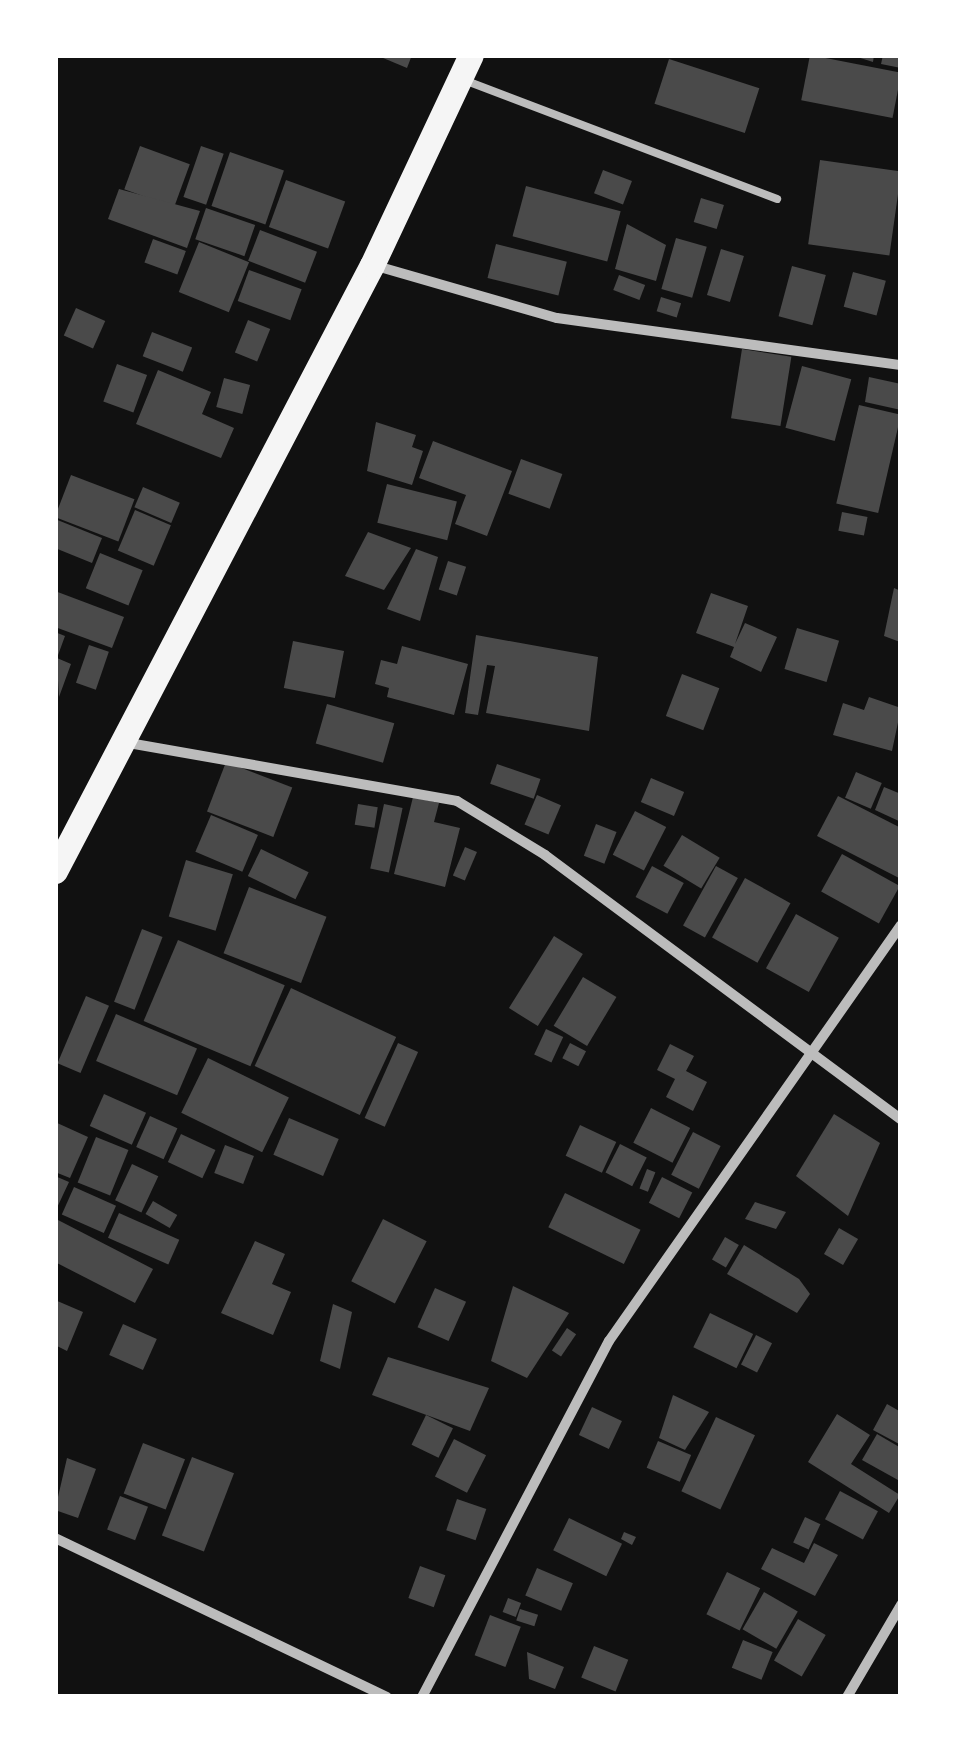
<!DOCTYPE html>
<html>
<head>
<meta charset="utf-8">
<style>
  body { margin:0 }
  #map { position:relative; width:956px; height:1752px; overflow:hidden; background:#111; font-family:"Times New Roman",serif }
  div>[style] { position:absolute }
  .building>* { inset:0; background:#4a4a4a; transform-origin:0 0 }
  .service>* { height:8px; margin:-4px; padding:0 4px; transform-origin:4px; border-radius:4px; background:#bcbcbc }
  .minor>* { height:10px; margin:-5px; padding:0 5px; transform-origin:5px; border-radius:5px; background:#bcbcbc }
  .primary>* { height:25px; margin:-12.5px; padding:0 12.5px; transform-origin:12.5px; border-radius:12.5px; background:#f5f5f5 }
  span { translate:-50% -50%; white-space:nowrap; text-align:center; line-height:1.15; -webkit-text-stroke:10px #fff; paint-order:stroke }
  .frame { position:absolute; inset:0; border:58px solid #fff; pointer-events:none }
</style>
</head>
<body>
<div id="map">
  <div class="building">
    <div style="clip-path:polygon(376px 55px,412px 55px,407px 68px)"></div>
    <div style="left:810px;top:55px;width:93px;height:46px;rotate:11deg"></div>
    <div style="clip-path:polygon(851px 55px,874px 55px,873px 62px)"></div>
    <div style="clip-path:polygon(883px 55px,901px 55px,901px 68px,881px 64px)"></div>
    <div style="left:669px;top:59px;width:95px;height:47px;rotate:18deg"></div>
    <div style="left:140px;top:146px;width:53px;height:46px;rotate:20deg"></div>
    <div style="left:201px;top:146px;width:24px;height:54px;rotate:19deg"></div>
    <div style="left:230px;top:152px;width:57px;height:57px;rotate:19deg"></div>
    <div style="left:820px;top:160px;width:82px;height:85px;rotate:8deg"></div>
    <div style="left:603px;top:170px;width:31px;height:25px;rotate:21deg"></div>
    <div style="left:286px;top:180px;width:63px;height:50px;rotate:20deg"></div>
    <div style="left:526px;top:186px;width:98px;height:52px;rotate:15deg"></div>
    <div style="clip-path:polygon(119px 189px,200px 211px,187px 248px,108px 219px)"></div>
    <div style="left:701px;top:198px;width:24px;height:25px;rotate:17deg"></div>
    <div style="left:206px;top:208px;width:52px;height:33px;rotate:19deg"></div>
    <div style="clip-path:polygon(627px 224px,666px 245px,656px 281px,615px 269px)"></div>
    <div style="left:260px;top:230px;width:61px;height:33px;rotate:21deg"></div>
    <div style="left:676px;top:238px;width:32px;height:53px;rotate:16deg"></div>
    <div style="left:153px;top:239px;width:35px;height:25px;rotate:20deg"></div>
    <div style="left:199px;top:242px;width:54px;height:54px;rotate:22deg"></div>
    <div style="left:496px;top:244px;width:73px;height:35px;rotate:14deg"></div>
    <div style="left:721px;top:249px;width:24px;height:48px;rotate:17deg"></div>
    <div style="left:792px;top:266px;width:35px;height:52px;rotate:15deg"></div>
    <div style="left:249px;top:270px;width:56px;height:33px;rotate:20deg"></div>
    <div style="left:853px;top:272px;width:34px;height:36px;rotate:15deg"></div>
    <div style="left:619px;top:275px;width:28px;height:16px;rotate:21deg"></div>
    <div style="left:661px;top:297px;width:21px;height:15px;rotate:17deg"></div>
    <div style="left:76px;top:308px;width:32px;height:30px;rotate:24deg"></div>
    <div style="left:248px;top:320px;width:24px;height:35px;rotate:22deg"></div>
    <div style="left:152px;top:332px;width:43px;height:26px;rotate:21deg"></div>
    <div style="left:742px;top:349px;width:50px;height:70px;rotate:9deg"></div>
    <div style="left:117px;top:364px;width:32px;height:40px;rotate:20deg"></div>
    <div style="left:802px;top:366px;width:51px;height:64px;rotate:15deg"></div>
    <div style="clip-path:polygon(158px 370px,211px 392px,202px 414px,234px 428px,221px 458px,136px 424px)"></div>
    <div style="clip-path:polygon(869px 377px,901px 384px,901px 410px,865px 402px)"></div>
    <div style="left:224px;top:378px;width:27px;height:30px;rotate:15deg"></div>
    <div style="left:859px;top:405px;width:43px;height:101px;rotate:13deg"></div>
    <div style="clip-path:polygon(376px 422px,416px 435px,412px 447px,423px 451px,412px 485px,367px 471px)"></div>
    <div style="clip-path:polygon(433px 441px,512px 471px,487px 536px,455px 524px,466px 495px,419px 478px)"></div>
    <div style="left:521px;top:459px;width:44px;height:37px;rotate:20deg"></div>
    <div style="left:71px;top:475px;width:68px;height:45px;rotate:21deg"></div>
    <div style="left:387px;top:484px;width:72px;height:40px;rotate:14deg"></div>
    <div style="left:143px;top:487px;width:40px;height:22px;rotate:23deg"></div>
    <div style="left:135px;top:510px;width:39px;height:44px;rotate:23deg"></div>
    <div style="left:842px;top:512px;width:26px;height:19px;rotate:11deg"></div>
    <div style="clip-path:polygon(55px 519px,102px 538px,92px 563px,55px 548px)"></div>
    <div style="clip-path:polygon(368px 532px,411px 548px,384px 590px,345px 576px)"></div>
    <div style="clip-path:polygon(416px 549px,438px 557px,420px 621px,387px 609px)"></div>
    <div style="left:100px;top:553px;width:46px;height:38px;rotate:22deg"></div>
    <div style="left:448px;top:561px;width:19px;height:30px;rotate:18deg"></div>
    <div style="clip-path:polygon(894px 588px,901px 591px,900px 642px,884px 636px)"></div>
    <div style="clip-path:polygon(55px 591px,124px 617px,112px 648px,55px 627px)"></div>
    <div style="clip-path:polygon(711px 593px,748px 606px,735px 644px,745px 623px,777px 637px,761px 672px,730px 657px,734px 647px,696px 633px)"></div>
    <div style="left:797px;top:628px;width:44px;height:43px;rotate:17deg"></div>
    <div style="clip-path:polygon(55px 632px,65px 636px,57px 658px,71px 664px,59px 697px)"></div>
    <div style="clip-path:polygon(476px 635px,598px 657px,589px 731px,486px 713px,495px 666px,487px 665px,478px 715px,465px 713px)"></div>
    <div style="left:293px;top:641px;width:52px;height:48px;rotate:11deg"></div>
    <div style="left:89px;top:645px;width:21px;height:40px;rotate:19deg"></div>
    <div style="clip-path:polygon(402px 646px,468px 664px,454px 715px,387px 697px,389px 688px,375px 684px,381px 660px,397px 664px)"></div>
    <div style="left:682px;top:674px;width:40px;height:45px;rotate:21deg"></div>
    <div style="clip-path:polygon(869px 697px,901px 708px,892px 751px,833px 735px,843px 703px,864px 710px)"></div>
    <div style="left:327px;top:704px;width:70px;height:41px;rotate:16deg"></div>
    <div style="left:226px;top:762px;width:71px;height:53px;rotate:21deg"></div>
    <div style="left:497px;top:764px;width:46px;height:21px;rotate:19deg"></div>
    <div style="left:856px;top:772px;width:28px;height:28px;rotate:23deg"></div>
    <div style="left:651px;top:778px;width:36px;height:26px;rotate:23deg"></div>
    <div style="clip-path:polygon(884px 787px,901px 794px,901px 822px,875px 810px)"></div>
    <div style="left:537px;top:795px;width:26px;height:32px;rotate:23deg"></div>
    <div style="clip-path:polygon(838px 796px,901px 828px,901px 879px,817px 836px)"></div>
    <div style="clip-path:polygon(413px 797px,439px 803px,434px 822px,460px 828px,445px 887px,394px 874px)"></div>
    <div style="left:358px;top:804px;width:20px;height:21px;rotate:9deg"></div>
    <div style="left:384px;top:804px;width:19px;height:66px;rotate:12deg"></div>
    <div style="left:635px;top:811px;width:35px;height:49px;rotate:27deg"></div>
    <div style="left:211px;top:815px;width:51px;height:40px;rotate:23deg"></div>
    <div style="left:596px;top:824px;width:22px;height:34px;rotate:21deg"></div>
    <div style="left:682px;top:835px;width:44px;height:36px;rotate:31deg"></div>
    <div style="left:465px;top:847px;width:13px;height:31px;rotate:23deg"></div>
    <div style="left:261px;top:849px;width:53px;height:30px;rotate:26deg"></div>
    <div style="left:842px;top:854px;width:66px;height:43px;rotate:29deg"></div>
    <div style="left:186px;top:860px;width:49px;height:59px;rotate:17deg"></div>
    <div style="left:652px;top:866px;width:36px;height:35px;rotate:28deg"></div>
    <div style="left:716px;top:866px;width:25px;height:68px;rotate:29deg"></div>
    <div style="left:745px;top:878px;width:52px;height:68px;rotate:29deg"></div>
    <div style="left:249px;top:887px;width:83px;height:71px;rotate:21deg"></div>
    <div style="left:796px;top:914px;width:49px;height:62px;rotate:29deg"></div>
    <div style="left:142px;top:929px;width:22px;height:78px;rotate:21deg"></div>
    <div style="left:554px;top:936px;width:34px;height:85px;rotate:32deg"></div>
    <div style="left:178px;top:940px;width:116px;height:88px;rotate:23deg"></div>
    <div style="left:583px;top:977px;width:39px;height:57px;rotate:31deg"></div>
    <div style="left:291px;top:988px;width:116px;height:86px;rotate:25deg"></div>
    <div style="left:86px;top:996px;width:25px;height:73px;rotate:23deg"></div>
    <div style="left:116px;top:1014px;width:88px;height:51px;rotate:23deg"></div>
    <div style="left:546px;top:1029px;width:19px;height:28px;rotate:25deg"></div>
    <div style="left:398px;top:1043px;width:22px;height:82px;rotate:24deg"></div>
    <div style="left:570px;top:1043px;width:18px;height:17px;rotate:27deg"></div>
    <div style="clip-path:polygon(670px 1044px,694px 1056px,686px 1071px,707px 1082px,693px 1111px,666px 1097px,675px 1079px,657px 1070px)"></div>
    <div style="left:208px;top:1058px;width:90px;height:61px;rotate:26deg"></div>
    <div style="left:104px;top:1094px;width:46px;height:35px;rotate:24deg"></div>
    <div style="left:651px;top:1108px;width:44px;height:39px;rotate:27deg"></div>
    <div style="clip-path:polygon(834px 1114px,880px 1143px,848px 1216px,796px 1176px)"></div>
    <div style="left:150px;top:1116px;width:30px;height:34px;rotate:24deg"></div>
    <div style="left:289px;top:1118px;width:54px;height:40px;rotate:23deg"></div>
    <div style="clip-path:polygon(55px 1122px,88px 1137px,70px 1178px,55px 1172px)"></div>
    <div style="left:580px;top:1125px;width:40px;height:34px;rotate:25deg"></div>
    <div style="left:693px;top:1132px;width:31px;height:48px;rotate:27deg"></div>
    <div style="left:181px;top:1134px;width:38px;height:31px;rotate:25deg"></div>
    <div style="left:96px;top:1137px;width:35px;height:49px;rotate:22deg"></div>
    <div style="left:620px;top:1144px;width:30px;height:32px;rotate:27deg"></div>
    <div style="left:225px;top:1145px;width:31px;height:30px;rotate:21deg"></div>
    <div style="left:132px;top:1164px;width:29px;height:40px;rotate:25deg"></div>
    <div style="left:647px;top:1169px;width:9px;height:21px;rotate:21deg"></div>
    <div style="clip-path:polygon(55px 1176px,69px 1182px,55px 1212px)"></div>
    <div style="left:662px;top:1177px;width:34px;height:29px;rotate:27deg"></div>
    <div style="left:74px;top:1187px;width:46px;height:30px;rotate:24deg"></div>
    <div style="left:565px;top:1193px;width:84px;height:38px;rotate:26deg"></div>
    <div style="left:153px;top:1201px;width:28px;height:15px;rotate:30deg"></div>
    <div style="clip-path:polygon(755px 1202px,786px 1212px,776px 1229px,745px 1219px)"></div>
    <div style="left:119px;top:1213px;width:66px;height:27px;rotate:24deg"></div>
    <div style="left:383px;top:1219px;width:49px;height:70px;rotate:27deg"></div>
    <div style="clip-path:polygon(58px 1220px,153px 1269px,135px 1303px,55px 1262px)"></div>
    <div style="left:839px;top:1228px;width:22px;height:30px;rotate:30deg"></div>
    <div style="left:725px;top:1237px;width:16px;height:26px;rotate:30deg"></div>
    <div style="clip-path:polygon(255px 1241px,285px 1254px,272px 1284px,291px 1292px,273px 1335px,221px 1313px)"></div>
    <div style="clip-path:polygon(744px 1245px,799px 1279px,810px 1294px,797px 1313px,727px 1274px)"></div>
    <div style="clip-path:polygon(513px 1286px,569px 1313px,527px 1378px,491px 1361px)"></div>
    <div style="left:435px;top:1288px;width:34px;height:43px;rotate:24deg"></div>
    <div style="clip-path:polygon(55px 1300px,83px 1312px,67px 1351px,55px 1345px)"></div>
    <div style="clip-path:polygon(333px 1304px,352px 1312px,340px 1369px,320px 1361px)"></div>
    <div style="left:710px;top:1313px;width:48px;height:38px;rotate:26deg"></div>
    <div style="left:123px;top:1324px;width:37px;height:34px;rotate:24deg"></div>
    <div style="left:567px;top:1328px;width:11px;height:27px;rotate:34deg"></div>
    <div style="left:756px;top:1335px;width:18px;height:33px;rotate:27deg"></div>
    <div style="clip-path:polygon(388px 1357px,489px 1388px,470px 1431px,372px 1395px)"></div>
    <div style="clip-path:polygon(673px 1395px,709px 1412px,685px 1450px,659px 1438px)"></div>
    <div style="clip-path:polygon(887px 1404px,901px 1412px,901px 1445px,873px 1430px)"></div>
    <div style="left:592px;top:1407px;width:33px;height:31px;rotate:25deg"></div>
    <div style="clip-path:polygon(837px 1414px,870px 1435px,851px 1464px,900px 1495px,889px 1513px,808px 1462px)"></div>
    <div style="left:426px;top:1415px;width:30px;height:33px;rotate:26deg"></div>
    <div style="left:716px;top:1417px;width:43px;height:82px;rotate:25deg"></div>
    <div style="clip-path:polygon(877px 1434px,901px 1448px,898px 1480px,862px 1460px)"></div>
    <div style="left:454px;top:1439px;width:36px;height:42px;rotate:27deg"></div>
    <div style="left:658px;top:1441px;width:36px;height:29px;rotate:23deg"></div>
    <div style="left:143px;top:1443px;width:45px;height:54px;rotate:21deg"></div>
    <div style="left:192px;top:1457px;width:45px;height:84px;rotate:21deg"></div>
    <div style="clip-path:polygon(67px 1458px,96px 1469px,78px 1518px,55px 1510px)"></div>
    <div style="left:840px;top:1491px;width:43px;height:32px;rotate:28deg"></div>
    <div style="left:120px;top:1496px;width:30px;height:36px;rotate:21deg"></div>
    <div style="left:457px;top:1499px;width:31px;height:33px;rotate:19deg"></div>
    <div style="left:805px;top:1517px;width:17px;height:28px;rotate:25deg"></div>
    <div style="left:569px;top:1518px;width:59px;height:36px;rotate:26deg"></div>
    <div style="clip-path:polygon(624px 1532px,636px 1537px,632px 1545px,621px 1539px)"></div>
    <div style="clip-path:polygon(814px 1543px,838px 1555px,815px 1596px,761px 1569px,772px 1548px,804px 1563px)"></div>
    <div style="left:420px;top:1566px;width:27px;height:34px;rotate:20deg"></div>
    <div style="left:537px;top:1568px;width:39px;height:30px;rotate:23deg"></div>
    <div style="left:727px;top:1572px;width:37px;height:47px;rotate:26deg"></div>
    <div style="left:764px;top:1592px;width:39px;height:43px;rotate:30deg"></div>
    <div style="left:508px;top:1598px;width:14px;height:15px;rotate:21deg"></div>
    <div style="left:520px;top:1609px;width:19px;height:12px;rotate:18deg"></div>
    <div style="left:490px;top:1615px;width:33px;height:43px;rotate:21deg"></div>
    <div style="left:798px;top:1619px;width:32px;height:48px;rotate:30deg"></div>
    <div style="left:743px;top:1640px;width:32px;height:30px;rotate:22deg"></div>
    <div style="left:594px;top:1646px;width:37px;height:34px;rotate:22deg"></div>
    <div style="clip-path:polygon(527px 1652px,564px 1667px,555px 1689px,529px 1679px)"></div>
  </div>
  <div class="service">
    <div style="left:464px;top:80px;width:335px;rotate:20.8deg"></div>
  </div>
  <div class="minor">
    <div style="left:373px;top:265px;width:191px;rotate:16.1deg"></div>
    <div style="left:557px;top:318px;width:347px;rotate:7.8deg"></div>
    <div style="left:123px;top:742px;width:339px;rotate:10deg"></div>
    <div style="left:457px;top:801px;width:103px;rotate:31.5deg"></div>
    <div style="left:545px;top:855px;width:443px;rotate:36.6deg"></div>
    <div style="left:55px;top:1538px;width:368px;rotate:25.6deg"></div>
    <div style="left:422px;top:1697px;width:402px;rotate:-62.3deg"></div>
    <div style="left:609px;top:1341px;width:508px;rotate:-54.93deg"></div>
    <div style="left:847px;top:1697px;width:107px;rotate:-59.6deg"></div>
  </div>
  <div class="primary">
    <div style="left:55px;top:871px;width:684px;rotate:-62.39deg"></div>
    <div style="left:372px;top:265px;width:232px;rotate:-64.8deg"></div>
  </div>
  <div class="frame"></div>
</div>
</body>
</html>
